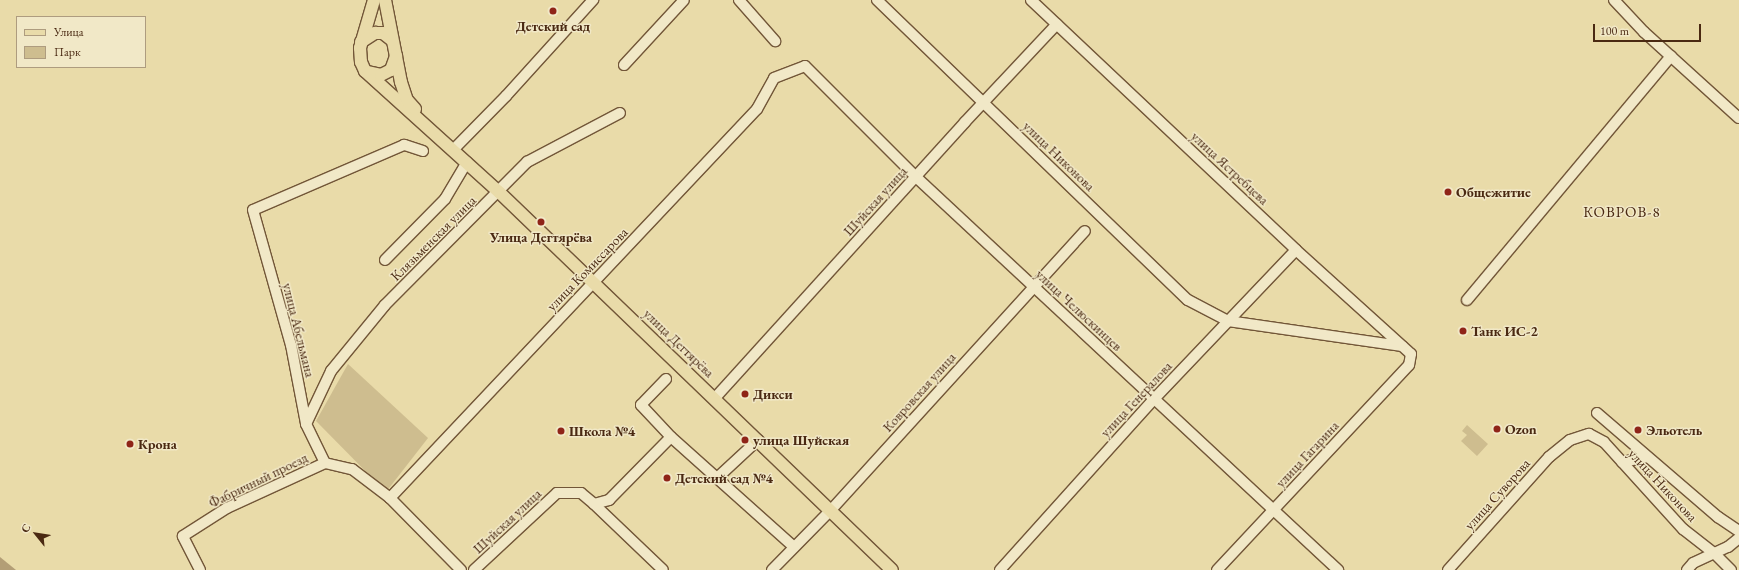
<!DOCTYPE html>
<html>
<head>
<meta charset="utf-8">
<style>
  body { margin:0 }
  #map { position:relative; width:1739px; height:570px; overflow:hidden; background:#e9dba9; font-family:"EB Garamond",serif }
  div>[style] { position:absolute }
  .green>* { inset:0; background:#cebd8f }
  .water>* { inset:0; background:#b39e76 }
  .roads { filter:drop-shadow(1px 0 #725638) drop-shadow(-1px 0 #725638) drop-shadow(0 1px #725638) drop-shadow(0 -1px #725638) }
  .minor>* { height:10px; margin:-5px; padding:0 5px; transform-origin:5px; border-radius:5px; background:#f1e8c7 }
  .major>* { height:12px; margin:-6px; padding:0 6px; transform-origin:6px; border-radius:6px; background:#e9dba9 }
  .dots>* { width:11px; height:11px; translate:-50% -50%; box-sizing:border-box; border:2px solid #f1e8c7; border-radius:50% }
  span { translate:-50% -50%; white-space:nowrap; text-align:center; line-height:1.15; -webkit-text-stroke:3px #f1e8c7; paint-order:stroke }
  .poi-label { font-size:14px; color:#4a2912; font-weight:700 }
  .left { translate:0 -50%; text-align:left }
  .street-label { font-size:14px; color:#4a2912 }
  .neighbourhood-label { font-size:15px; color:#4a2912; letter-spacing:1px }
  .legend { position:absolute; left:16px; top:16px; width:130px; height:52px; box-sizing:border-box; background:#f1e8c7; border:1px solid #ae9c7f; margin:0; padding:5px 7px; list-style:none; font-size:12px; color:#4a2912 }
  .legend li { display:flex; align-items:center; gap:8px; height:20px }
  .legend b { width:20px; border:1px solid #ae9c7f }
  .north { position:absolute; left:16px; top:514px; width:40px; height:40px; -webkit-text-stroke:3px #f1e8c7; paint-order:stroke; rotate:300deg; font-size:11px; font-weight:700; line-height:16px; text-align:center; color:#4a2912 }
  .north::after { content:''; display:block; margin:auto; width:14px; height:18px; background:#4a2912; clip-path:polygon(50% 0,100% 100%,50% 72%,0 100%) }
  .scale { position:absolute; left:1593px; top:24px; width:108px; height:18px; box-sizing:border-box; border:2px solid #4a2912; border-top:0; padding-left:5px; font-size:12px; line-height:14px; white-space:nowrap; color:#4a2912; -webkit-text-stroke:3px #f1e8c7; paint-order:stroke }
</style>
</head>
<body>
<div id="map">
  <div class="green">
    <div style="clip-path:polygon(348px 364px,428px 438px,386px 492px,316px 421px)"></div>
    <div style="clip-path:polygon(1467px 425px,1488px 444px,1477px 456px,1461px 441px,1467px 435px,1462px 431px)"></div>
  </div>
  <div class="water">
    <div style="clip-path:polygon(0 557px,16px 570px,0 570px)"></div>
  </div>
  <div class="roads">
    <div class="minor">
      <div style="left:739px;top:0;width:55px;rotate:48.7deg"></div>
      <div style="left:877px;top:0;width:432px;rotate:44deg"></div>
      <div style="left:1188px;top:300px;width:45px;rotate:27.7deg"></div>
      <div style="left:1228px;top:321px;width:176px;rotate:8.2deg"></div>
      <div style="left:1031px;top:0;width:364px;rotate:43.3deg"></div>
      <div style="left:1296px;top:250px;width:155px;rotate:42.1deg"></div>
      <div style="left:1411px;top:354px;width:11px;rotate:100deg"></div>
      <div style="left:1409px;top:365px;width:281px;rotate:133.1deg"></div>
      <div style="left:1614px;top:0;width:44px;rotate:46.8deg"></div>
      <div style="left:1644px;top:32px;width:128px;rotate:42.2deg"></div>
      <div style="left:624px;top:65px;width:88px;rotate:-47.3deg"></div>
      <div style="left:453px;top:150px;width:76px;rotate:-45.5deg"></div>
      <div style="left:506px;top:96px;width:130px;rotate:-47.8deg"></div>
      <div style="left:423px;top:151px;width:20px;rotate:-162deg"></div>
      <div style="left:404px;top:145px;width:164px;rotate:156.7deg"></div>
      <div style="left:253px;top:210px;width:140px;rotate:74.3deg"></div>
      <div style="left:291px;top:345px;width:80px;rotate:79.2deg"></div>
      <div style="left:306px;top:424px;width:43px;rotate:64deg"></div>
      <div style="left:325px;top:463px;width:28px;rotate:13deg"></div>
      <div style="left:352px;top:469px;width:48px;rotate:37.3deg"></div>
      <div style="left:390px;top:498px;width:101px;rotate:45.4deg"></div>
      <div style="left:385px;top:260px;width:86px;rotate:-45.5deg"></div>
      <div style="left:445px;top:199px;width:43px;rotate:-59.3deg"></div>
      <div style="left:1467px;top:300px;width:318px;rotate:-50.1deg"></div>
      <div style="left:666px;top:379px;width:36px;rotate:134deg"></div>
      <div style="left:641px;top:405px;width:44px;rotate:46.8deg"></div>
      <div style="left:671px;top:437px;width:165px;rotate:41.8deg"></div>
      <div style="left:715px;top:398px;width:372px;rotate:-47.8deg"></div>
      <div style="left:965px;top:122px;width:134px;rotate:-46.8deg"></div>
      <div style="left:1597px;top:413px;width:160px;rotate:40.7deg"></div>
      <div style="left:1718px;top:517px;width:25px;rotate:34deg"></div>
      <div style="left:306px;top:424px;width:59px;rotate:-64.7deg"></div>
      <div style="left:331px;top:371px;width:85px;rotate:-50.7deg"></div>
      <div style="left:385px;top:305px;width:202px;rotate:-45.2deg"></div>
      <div style="left:527px;top:162px;width:105px;rotate:-27.8deg"></div>
      <div style="left:1622px;top:462px;width:26px;rotate:-11deg"></div>
      <div style="left:717px;top:478px;width:56px;rotate:-42.8deg"></div>
      <div style="left:390px;top:498px;width:535px;rotate:-46.67deg"></div>
      <div style="left:757px;top:109px;width:35px;rotate:-61deg"></div>
      <div style="left:774px;top:78px;width:33px;rotate:-21deg"></div>
      <div style="left:805px;top:66px;width:157px;rotate:45deg"></div>
      <div style="left:916px;top:177px;width:577px;rotate:42.96deg"></div>
      <div style="left:594px;top:504px;width:95px;rotate:43.7deg"></div>
      <div style="left:200px;top:570px;width:38px;rotate:-117deg"></div>
      <div style="left:183px;top:536px;width:52px;rotate:-32.5deg"></div>
      <div style="left:227px;top:508px;width:108px;rotate:-24.7deg"></div>
      <div style="left:474px;top:570px;width:113px;rotate:-42.9deg"></div>
      <div style="left:557px;top:493px;width:24px"></div>
      <div style="left:581px;top:493px;width:17px;rotate:40deg"></div>
      <div style="left:594px;top:504px;width:16px;rotate:-15deg"></div>
      <div style="left:609px;top:500px;width:88px;rotate:-45.5deg"></div>
      <div style="left:772px;top:570px;width:84px;rotate:-45.5deg"></div>
      <div style="left:831px;top:510px;width:377px;rotate:-47.7deg"></div>
      <div style="left:1000px;top:570px;width:232px;rotate:-48deg"></div>
      <div style="left:1155px;top:398px;width:204px;rotate:-46.4deg"></div>
      <div style="left:1448px;top:570px;width:152px;rotate:-48.2deg"></div>
      <div style="left:1549px;top:457px;width:27px;rotate:-39deg"></div>
      <div style="left:1570px;top:440px;width:20px;rotate:-18deg"></div>
      <div style="left:1589px;top:434px;width:17px;rotate:28deg"></div>
      <div style="left:1604px;top:442px;width:118px;rotate:47.8deg"></div>
      <div style="left:1683px;top:529px;width:39px;rotate:38deg"></div>
      <div style="left:1714px;top:553px;width:24px;rotate:45deg"></div>
      <div style="left:1687px;top:570px;width:9px;rotate:-49deg"></div>
      <div style="left:1693px;top:563px;width:38px;rotate:-25deg"></div>
      <div style="left:1728px;top:547px;width:14px;rotate:-39deg"></div>
    </div>
    <div class="major">
      <div style="left:374px;top:0;width:50px;rotate:106.3deg"></div>
      <div style="left:360px;top:48px;width:14px;rotate:86deg"></div>
      <div style="left:361px;top:62px;width:10px;rotate:66deg"></div>
      <div style="left:365px;top:71px;width:181px;rotate:42.1deg"></div>
      <div style="left:499px;top:192px;width:545px;rotate:43.89deg"></div>
      <div style="left:385px;top:0;width:84px;rotate:79deg"></div>
      <div style="left:401px;top:82px;width:19px;rotate:72deg"></div>
      <div style="left:407px;top:100px;width:12px;rotate:48deg"></div>
      <div style="left:361px;top:42px;width:17px;rotate:-33deg"></div>
      <div style="left:375px;top:33px;width:8px"></div>
      <div style="left:383px;top:33px;width:11px;rotate:38deg"></div>
      <div style="left:368px;top:72px;width:13px;rotate:13deg"></div>
      <div style="left:381px;top:75px;width:11px;rotate:-27deg"></div>
      <div style="left:391px;top:70px;width:15px;rotate:-70deg"></div>
    </div>
  </div>
  <div class="dots">
    <div style="left:553px;top:11px;background:#8f2418"></div>
    <div style="left:1448px;top:192px;background:#8f2418"></div>
    <div style="left:541px;top:222px;background:#8f2418"></div>
    <div style="left:1463px;top:331px;background:#8f2418"></div>
    <div style="left:745px;top:394px;background:#8f2418"></div>
    <div style="left:1497px;top:429px;background:#8f2418"></div>
    <div style="left:1638px;top:430px;background:#8f2418"></div>
    <div style="left:561px;top:431px;background:#8f2418"></div>
    <div style="left:745px;top:440px;background:#8f2418"></div>
    <div style="left:130px;top:444px;background:#8f2418"></div>
    <div style="left:667px;top:478px;background:#8f2418"></div>
  </div>
  <div class="poi-label">
    <span style="left:553px;top:26px">Детский сад</span>
    <span class="left" style="left:1456px;top:192px">Общежитие</span>
    <span style="left:541px;top:237px">Улица Дегтярёва</span>
    <span class="left" style="left:1471px;top:331px">Танк ИС-2</span>
    <span class="left" style="left:753px;top:394px">Дикси</span>
    <span class="left" style="left:1505px;top:429px">Ozon</span>
    <span class="left" style="left:1646px;top:430px">Эльотель</span>
    <span class="left" style="left:569px;top:431px">Школа №4</span>
    <span class="left" style="left:753px;top:440px">улица Шуйская</span>
    <span class="left" style="left:138px;top:444px">Крона</span>
    <span class="left" style="left:675px;top:478px">Детский сад №4</span>
  </div>
  <div class="street-label">
    <span style="left:1059px;top:156px;rotate:44deg">улица Никонова</span>
    <span style="left:1230px;top:168px;rotate:43deg">улица Ястребцева</span>
    <span style="left:875px;top:201px;rotate:-48deg">Шуйская улица</span>
    <span style="left:433px;top:238px;rotate:-45deg">Клязьменская улица</span>
    <span style="left:587px;top:269px;rotate:-46deg">улица Комиссарова</span>
    <span style="left:1079px;top:310px;rotate:43deg">улица Челюскинцев</span>
    <span style="left:299px;top:330px;rotate:76deg">улица Абельмана</span>
    <span style="left:679px;top:343px;rotate:44deg">улица Дегтярёва</span>
    <span style="left:919px;top:392px;rotate:-48deg">Ковровская улица</span>
    <span style="left:1136px;top:399px;rotate:-47deg">улица Генералова</span>
    <span style="left:1307px;top:454px;rotate:-47deg">улица Гагарина</span>
    <span style="left:258px;top:480px;rotate:-26deg">Фабричный проезд</span>
    <span style="left:1663px;top:485px;rotate:47deg">улица Никонова</span>
    <span style="left:1497px;top:494px;rotate:-48deg">улица Суворова</span>
    <span style="left:507px;top:521px;rotate:-43deg">Шуйская улица</span>
  </div>
  <div class="neighbourhood-label">
    <span style="left:1622px;top:212px">КОВРОВ-8</span>
  </div>
  <ul class="legend">
  <li><b style="height:5px;background:#e9dba9"></b>Улица</li>
  <li><b style="height:11px;background:#cebd8f"></b>Парк</li>
  </ul>
  <div class="north">С</div>
  <div class="scale">100 m</div>
</div>
</body>
</html>
